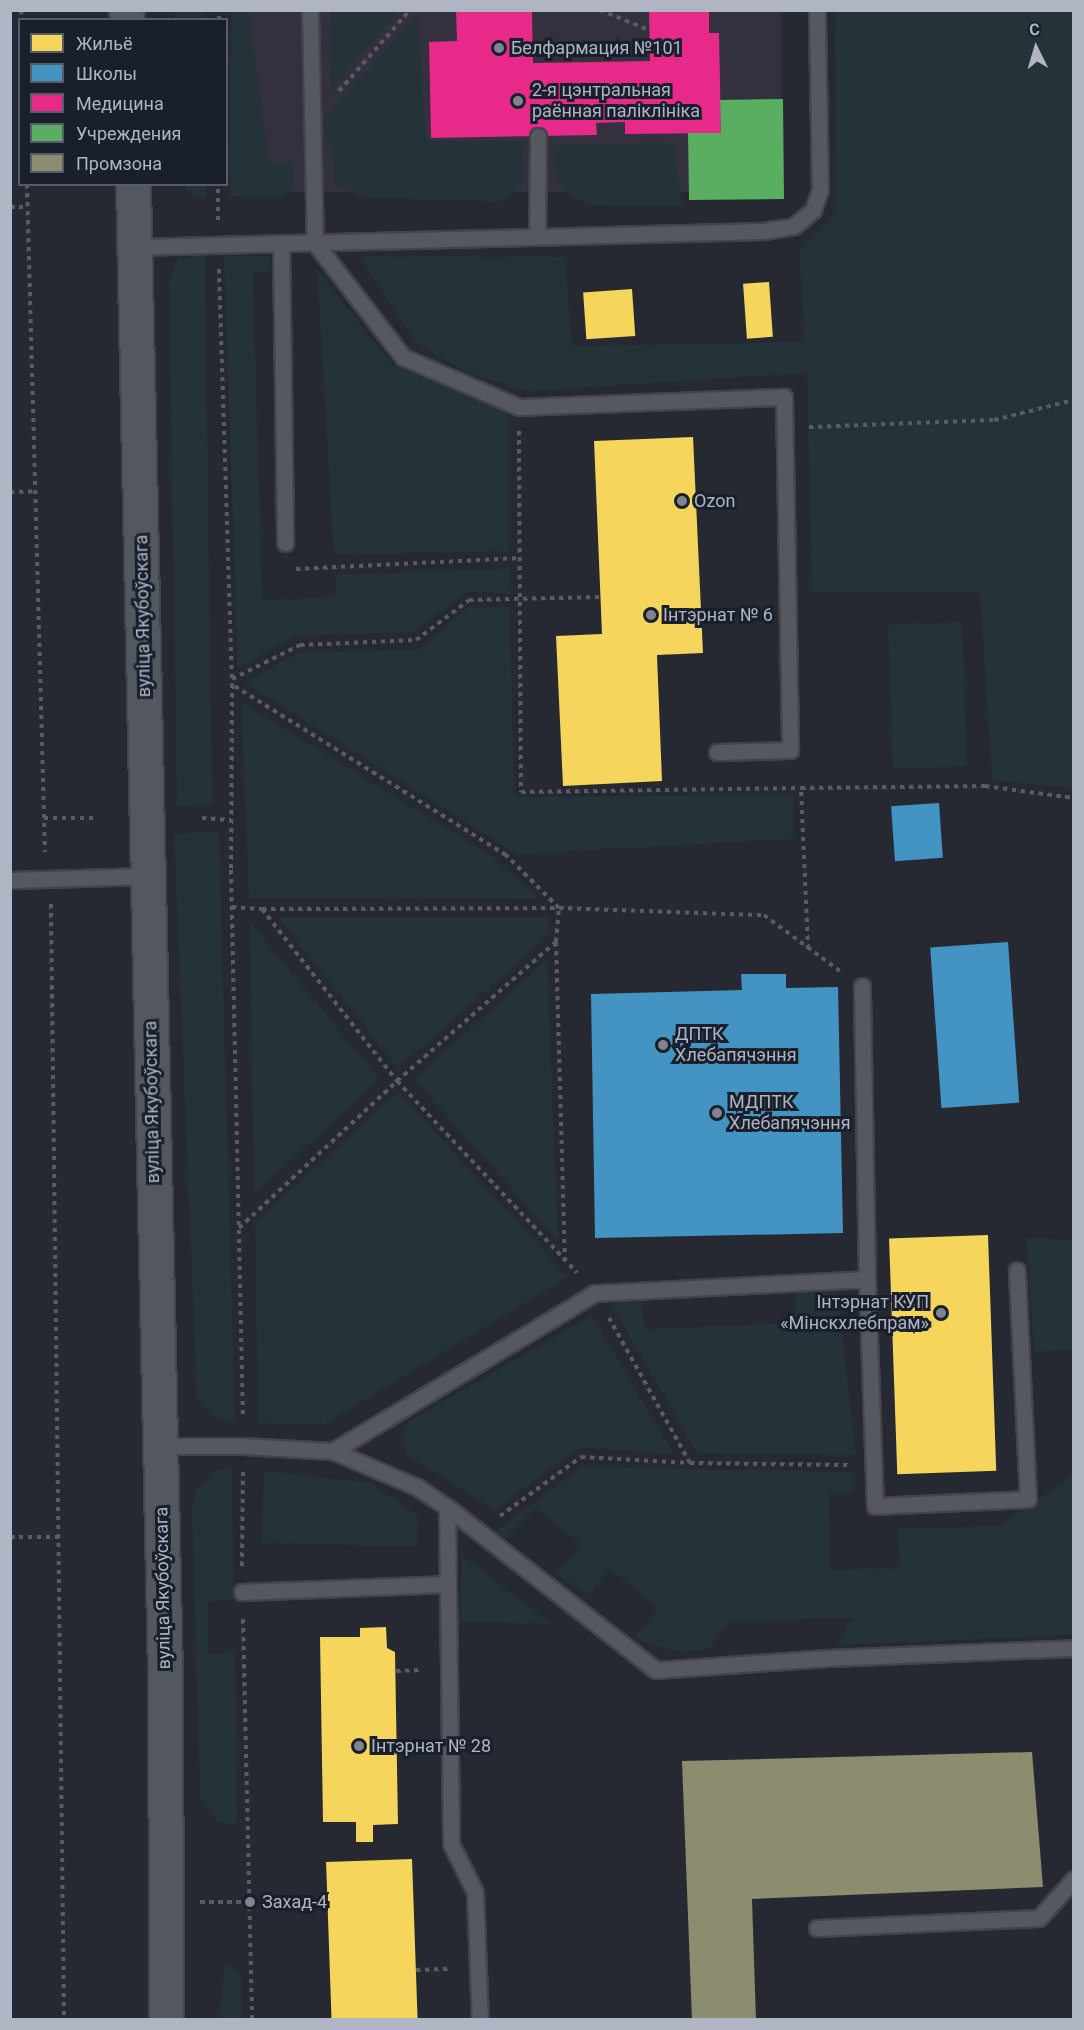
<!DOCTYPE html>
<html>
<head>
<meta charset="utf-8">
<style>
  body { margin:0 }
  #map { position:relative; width:1084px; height:2030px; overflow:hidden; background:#262931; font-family:Roboto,sans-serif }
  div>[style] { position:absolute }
  .medical>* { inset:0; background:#33313d; transform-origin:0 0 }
  .green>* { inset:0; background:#243337; transform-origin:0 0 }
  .homes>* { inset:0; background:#f6d55c; transform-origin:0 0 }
  .schools>* { inset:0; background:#4393c3; transform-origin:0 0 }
  .health>* { inset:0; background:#e7298a }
  .public>* { inset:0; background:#5aae61 }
  .industry>* { inset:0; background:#8c8c6e }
  .path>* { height:4px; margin-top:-2px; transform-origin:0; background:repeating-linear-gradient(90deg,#585c63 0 4.5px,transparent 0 9px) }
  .roads { filter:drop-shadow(2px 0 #42444a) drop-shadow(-2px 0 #42444a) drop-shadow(0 2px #42444a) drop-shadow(0 -2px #42444a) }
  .lane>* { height:15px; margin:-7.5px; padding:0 7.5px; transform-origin:7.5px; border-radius:7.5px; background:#55585f }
  .secondary>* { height:33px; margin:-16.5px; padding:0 16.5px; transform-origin:16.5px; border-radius:16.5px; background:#53575e }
  .dots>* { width:16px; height:16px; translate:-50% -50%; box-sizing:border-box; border:3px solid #1a202b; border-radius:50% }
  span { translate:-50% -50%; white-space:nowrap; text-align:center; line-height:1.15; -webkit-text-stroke:6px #1a202b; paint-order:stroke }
  .poi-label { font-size:18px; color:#afb5c3 }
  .left { translate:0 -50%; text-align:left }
  .right { translate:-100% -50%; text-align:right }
  .street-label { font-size:18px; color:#afb5c3 }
  .frame { position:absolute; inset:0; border:12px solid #afb5c3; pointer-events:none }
  .legend { position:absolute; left:18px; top:18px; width:210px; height:168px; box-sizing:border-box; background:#1a202b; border:2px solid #565c68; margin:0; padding:8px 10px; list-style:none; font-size:18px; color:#afb5c3 }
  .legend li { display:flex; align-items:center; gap:12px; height:30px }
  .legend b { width:30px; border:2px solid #565c68 }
  .north { position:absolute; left:1006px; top:18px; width:60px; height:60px; -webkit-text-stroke:4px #1a202b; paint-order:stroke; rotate:355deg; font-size:16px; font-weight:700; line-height:24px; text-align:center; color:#afb5c3 }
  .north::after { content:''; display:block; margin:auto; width:21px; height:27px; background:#afb5c3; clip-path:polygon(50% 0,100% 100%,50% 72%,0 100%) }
</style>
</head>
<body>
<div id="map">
  <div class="medical">
    <div style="left:246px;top:11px;width:535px;height:181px"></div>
  </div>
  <div class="green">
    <div style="left:175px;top:11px;width:28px;height:8px"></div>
    <div style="clip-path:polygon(231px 11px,248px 11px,269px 163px,293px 163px,293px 185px,283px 197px,229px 196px)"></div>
    <div style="clip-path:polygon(350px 11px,399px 11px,330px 92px,331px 13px)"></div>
    <div style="clip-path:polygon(835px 11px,1073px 11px,1073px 788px,992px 780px,980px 592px,812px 592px,807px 373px,528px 391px,468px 373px,416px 343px,359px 256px,565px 257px,572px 346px,805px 342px,799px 252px,836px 215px)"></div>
    <div style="clip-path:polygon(417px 15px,426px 141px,524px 141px,521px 186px,499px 202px,363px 197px,333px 183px,333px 160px,322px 120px)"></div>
    <div style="clip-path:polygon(672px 143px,683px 206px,589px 205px,570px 195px,556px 178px,553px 146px)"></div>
    <div style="clip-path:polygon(183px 185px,206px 185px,206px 198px,187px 193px)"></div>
    <div style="clip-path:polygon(205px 255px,212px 804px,177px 806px,169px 281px,177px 259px)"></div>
    <div style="clip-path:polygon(224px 256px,269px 256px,272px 271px,253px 272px,262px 601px,336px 596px,335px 575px,509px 569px,512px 594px,467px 591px,413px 632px,296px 636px,238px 667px)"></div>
    <div style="clip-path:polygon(317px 270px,393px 365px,508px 413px,508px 551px,334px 555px)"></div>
    <div style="clip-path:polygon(510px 607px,514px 797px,793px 795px,793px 839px,517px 854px,244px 682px,299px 653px,419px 650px,469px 608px)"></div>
    <div style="left:962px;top:622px;width:144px;height:74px;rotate:88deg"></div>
    <div style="clip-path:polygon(241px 702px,490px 855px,540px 899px,249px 898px)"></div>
    <div style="clip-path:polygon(219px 831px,235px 1422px,221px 1420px,210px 1414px,197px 1400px,174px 834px)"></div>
    <div style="clip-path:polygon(278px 917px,549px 917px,548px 936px,398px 1068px)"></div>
    <div style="clip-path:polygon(250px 922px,379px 1079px,254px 1195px)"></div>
    <div style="clip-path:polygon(547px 960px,558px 1241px,414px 1079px)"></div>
    <div style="clip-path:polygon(398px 1092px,568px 1277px,323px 1425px,258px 1423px,255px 1223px)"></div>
    <div style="clip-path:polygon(1026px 1238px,1067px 1239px,1073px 1243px,1073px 1350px,1034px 1351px)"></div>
    <div style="clip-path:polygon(837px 1289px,856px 1455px,697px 1453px,608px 1298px,642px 1299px,644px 1329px,796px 1323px,795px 1290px)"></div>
    <div style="clip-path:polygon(592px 1316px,675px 1455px,580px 1447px,495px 1510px,410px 1457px,400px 1439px,409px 1421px)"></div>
    <div style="clip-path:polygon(581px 1467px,852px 1472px,852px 1492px,829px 1493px,831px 1570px,900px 1568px,897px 1528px,999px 1526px,1073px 1475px,1073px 1635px,837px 1645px,853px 1618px,730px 1621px,709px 1649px,682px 1652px,656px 1646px,635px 1637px,658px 1608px,610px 1569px,589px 1595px,556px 1573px,583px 1546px,536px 1508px,503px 1541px,495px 1532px)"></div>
    <div style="clip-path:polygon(232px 1468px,234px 1599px,208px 1602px,208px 1655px,235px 1651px,237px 1825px,218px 1822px,200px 1797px,192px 1509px,197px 1489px,214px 1471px)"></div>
    <div style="clip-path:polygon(264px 1471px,370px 1483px,418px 1515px,417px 1547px,261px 1543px)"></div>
    <div style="clip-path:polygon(462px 1556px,552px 1624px,460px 1621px)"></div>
    <div style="clip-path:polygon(225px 1962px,241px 1974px,242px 2019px,219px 2019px)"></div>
  </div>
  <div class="homes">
    <div style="left:769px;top:282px;width:55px;height:26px;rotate:86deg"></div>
    <div style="left:632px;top:289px;width:47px;height:49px;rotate:86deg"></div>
    <div style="clip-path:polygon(693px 437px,703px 653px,657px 655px,662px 781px,563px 786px,556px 636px,602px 634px,594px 441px)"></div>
    <div style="left:988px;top:1235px;width:236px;height:99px;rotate:88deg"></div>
    <div style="clip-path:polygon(386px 1627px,387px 1648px,395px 1652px,398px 1824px,373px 1825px,373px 1842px,356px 1842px,356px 1822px,323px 1822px,320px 1637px,360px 1637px,360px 1628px)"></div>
    <div style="left:412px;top:1859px;width:161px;height:86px;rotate:88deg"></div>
  </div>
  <div class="schools">
    <div style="left:939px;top:803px;width:55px;height:48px;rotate:86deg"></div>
    <div style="left:1008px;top:942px;width:161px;height:78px;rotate:86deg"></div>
    <div style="clip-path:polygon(741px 974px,786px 974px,786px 988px,838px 987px,843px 1233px,595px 1238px,591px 994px,742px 990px)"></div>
  </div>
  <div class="health">
    <div style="clip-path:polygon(456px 10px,532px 10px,533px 63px,650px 61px,649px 10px,709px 10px,709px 33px,719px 33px,721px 133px,625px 134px,625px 122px,596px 123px,597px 135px,431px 138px,429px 42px,457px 41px)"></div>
  </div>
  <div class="public">
    <div style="clip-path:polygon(783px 99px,784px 199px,689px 200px,688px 133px,721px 133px,720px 100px)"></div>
  </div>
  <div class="industry">
    <div style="clip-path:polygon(1032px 1752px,1043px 1887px,752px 1899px,756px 2020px,692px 2020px,682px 1761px)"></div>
  </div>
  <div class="path">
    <div style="left:21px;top:10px;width:10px;rotate:84deg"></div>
    <div style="left:600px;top:10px;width:53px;rotate:22.2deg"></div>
    <div style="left:219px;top:20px;width:10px;rotate:-90deg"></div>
    <div style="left:339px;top:91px;width:108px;rotate:-48.8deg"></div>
    <div style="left:27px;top:184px;width:668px;rotate:88.46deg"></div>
    <div style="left:10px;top:207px;width:18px"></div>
    <div style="left:218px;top:220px;width:36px;rotate:-90deg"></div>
    <div style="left:219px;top:269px;width:415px;rotate:88.2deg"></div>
    <div style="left:232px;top:684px;width:186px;rotate:90.3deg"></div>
    <div style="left:231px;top:870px;width:549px;rotate:88.75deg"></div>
    <div style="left:809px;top:427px;width:185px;rotate:-2.2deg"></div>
    <div style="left:994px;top:420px;width:82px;rotate:-14deg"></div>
    <div style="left:519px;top:431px;width:361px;rotate:89.7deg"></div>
    <div style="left:521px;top:792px;width:280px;rotate:-0.8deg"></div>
    <div style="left:10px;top:492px;width:25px;rotate:-2deg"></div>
    <div style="left:296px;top:569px;width:224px;rotate:-2.8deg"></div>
    <div style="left:232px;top:679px;width:76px;rotate:-26.6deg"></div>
    <div style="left:300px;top:645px;width:116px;rotate:-2.5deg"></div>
    <div style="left:416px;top:640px;width:66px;rotate:-37deg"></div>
    <div style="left:469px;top:600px;width:132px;rotate:-1.3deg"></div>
    <div style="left:44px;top:818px;width:49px"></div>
    <div style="left:202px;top:818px;width:29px;rotate:4deg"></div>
    <div style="left:51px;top:904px;width:1116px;rotate:89.33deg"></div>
    <div style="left:232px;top:907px;width:30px;rotate:4deg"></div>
    <div style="left:262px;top:909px;width:297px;rotate:-0.2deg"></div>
    <div style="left:559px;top:908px;width:75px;rotate:-135deg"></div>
    <div style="left:506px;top:855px;width:322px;rotate:-148.1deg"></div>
    <div style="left:262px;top:909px;width:219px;rotate:51.9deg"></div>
    <div style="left:397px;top:1081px;width:263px;rotate:46.8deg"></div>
    <div style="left:556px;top:942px;width:319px;rotate:88.4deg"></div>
    <div style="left:808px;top:949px;width:161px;rotate:-92.5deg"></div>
    <div style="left:801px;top:788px;width:184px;rotate:-0.6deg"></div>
    <div style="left:985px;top:786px;width:90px;rotate:7.7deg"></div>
    <div style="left:239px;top:1228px;width:216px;rotate:-42.9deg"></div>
    <div style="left:397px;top:1081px;width:211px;rotate:-41.2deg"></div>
    <div style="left:556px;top:942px;width:34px;rotate:-85deg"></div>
    <div style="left:559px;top:908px;width:205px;rotate:2deg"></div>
    <div style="left:764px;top:915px;width:94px;rotate:36.4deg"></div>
    <div style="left:690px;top:1463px;width:159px;rotate:0.7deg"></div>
    <div style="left:500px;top:1516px;width:100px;rotate:-36.1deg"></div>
    <div style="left:581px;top:1457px;width:109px;rotate:3.2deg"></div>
    <div style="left:690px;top:1463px;width:166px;rotate:-119.2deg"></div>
    <div style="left:10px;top:1537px;width:49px"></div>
    <div style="left:242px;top:1566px;width:94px;rotate:-89.4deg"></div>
    <div style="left:243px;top:1619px;width:401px;rotate:88.7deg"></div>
    <div style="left:396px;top:1671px;width:26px;rotate:-2deg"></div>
    <div style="left:200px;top:1902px;width:50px"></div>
    <div style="left:416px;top:1970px;width:35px;rotate:-2deg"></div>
  </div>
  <div class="roads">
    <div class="lane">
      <div style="left:310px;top:10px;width:233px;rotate:88.8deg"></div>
      <div style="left:315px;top:243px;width:144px;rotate:52.3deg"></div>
      <div style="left:403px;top:357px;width:126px;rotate:23.3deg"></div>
      <div style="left:519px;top:407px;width:265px;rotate:-2.2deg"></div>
      <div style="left:784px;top:397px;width:353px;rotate:89deg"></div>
      <div style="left:790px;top:750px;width:73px;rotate:178.4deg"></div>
      <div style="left:537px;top:237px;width:101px;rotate:-89.4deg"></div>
      <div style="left:281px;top:243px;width:300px;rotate:89.2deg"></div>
      <div style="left:134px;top:247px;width:629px;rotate:-1.46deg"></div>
      <div style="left:763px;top:231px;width:31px;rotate:-9deg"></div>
      <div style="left:794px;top:226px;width:25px;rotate:-40deg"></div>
      <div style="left:813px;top:210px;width:21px;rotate:-71deg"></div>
      <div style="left:820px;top:190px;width:180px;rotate:-91deg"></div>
      <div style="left:10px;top:880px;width:138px;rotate:-1.7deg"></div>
      <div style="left:867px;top:1279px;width:227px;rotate:88deg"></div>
      <div style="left:875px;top:1506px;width:153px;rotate:-2.6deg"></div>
      <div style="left:1028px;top:1499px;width:229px;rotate:-92.8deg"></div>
      <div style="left:160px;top:1446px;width:83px"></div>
      <div style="left:243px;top:1446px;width:90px;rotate:3.2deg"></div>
      <div style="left:333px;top:1451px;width:306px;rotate:-31.1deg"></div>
      <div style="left:595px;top:1293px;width:272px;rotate:-2.9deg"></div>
      <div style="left:867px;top:1279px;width:293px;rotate:-91deg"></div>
      <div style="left:333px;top:1451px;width:91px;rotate:23.2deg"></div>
      <div style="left:417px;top:1487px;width:36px;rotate:34deg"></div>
      <div style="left:447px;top:1507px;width:337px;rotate:89.3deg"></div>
      <div style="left:451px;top:1844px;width:54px;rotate:63.4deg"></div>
      <div style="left:475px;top:1892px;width:128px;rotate:87.8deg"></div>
      <div style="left:447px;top:1507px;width:265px;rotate:38deg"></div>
      <div style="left:656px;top:1670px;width:172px;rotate:-4deg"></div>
      <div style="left:828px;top:1658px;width:246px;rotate:-2.3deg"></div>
      <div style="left:242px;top:1592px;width:206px;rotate:-2.2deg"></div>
      <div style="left:817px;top:1928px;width:222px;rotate:-2.6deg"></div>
      <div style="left:1039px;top:1918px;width:52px;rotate:-48.1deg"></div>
    </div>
    <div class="secondary">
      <div style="left:126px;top:10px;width:10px;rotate:84deg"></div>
      <div style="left:133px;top:184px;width:1486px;rotate:88.77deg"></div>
      <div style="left:165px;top:1670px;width:350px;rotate:89.8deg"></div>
    </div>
  </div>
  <div class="dots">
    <div style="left:499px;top:48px;background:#7f8490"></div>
    <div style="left:518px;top:101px;background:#7f8490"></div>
    <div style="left:682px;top:501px;background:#7f8490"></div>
    <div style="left:651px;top:615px;background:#7f8490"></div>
    <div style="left:663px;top:1045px;background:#7f8490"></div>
    <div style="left:717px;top:1113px;background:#7f8490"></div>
    <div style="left:941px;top:1313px;background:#7f8490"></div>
    <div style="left:359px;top:1746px;background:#7f8490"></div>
    <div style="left:250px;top:1902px;background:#7f8490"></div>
  </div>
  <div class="poi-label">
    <span class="left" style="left:511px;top:48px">Белфармация №101</span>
    <span class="left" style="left:532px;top:101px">2-я цэнтральная<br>раённая паліклініка</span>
    <span class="left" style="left:694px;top:501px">Ozon</span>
    <span class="left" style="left:663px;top:615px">Інтэрнат № 6</span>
    <span class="left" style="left:675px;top:1045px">ДПТК<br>Хлебапячэння</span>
    <span class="left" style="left:729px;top:1113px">МДПТК<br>Хлебапячэння</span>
    <span class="right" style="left:929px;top:1313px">Інтэрнат КУП<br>«Мінскхлебпрам»</span>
    <span class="left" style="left:371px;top:1746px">Інтэрнат № 28</span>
    <span class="left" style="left:262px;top:1902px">Захад-4</span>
  </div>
  <div class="street-label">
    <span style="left:143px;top:616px;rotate:-91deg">вуліца Якубоўскага</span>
    <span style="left:152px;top:1102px;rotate:-91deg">вуліца Якубоўскага</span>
    <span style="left:163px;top:1588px;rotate:-91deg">вуліца Якубоўскага</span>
  </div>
  <div class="frame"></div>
  <ul class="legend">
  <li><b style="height:16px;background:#f6d55c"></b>Жильё</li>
  <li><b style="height:16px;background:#4393c3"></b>Школы</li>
  <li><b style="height:16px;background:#e7298a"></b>Медицина</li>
  <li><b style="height:16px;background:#5aae61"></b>Учреждения</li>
  <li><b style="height:16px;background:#8c8c6e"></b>Промзона</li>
  </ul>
  <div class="north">С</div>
</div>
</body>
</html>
